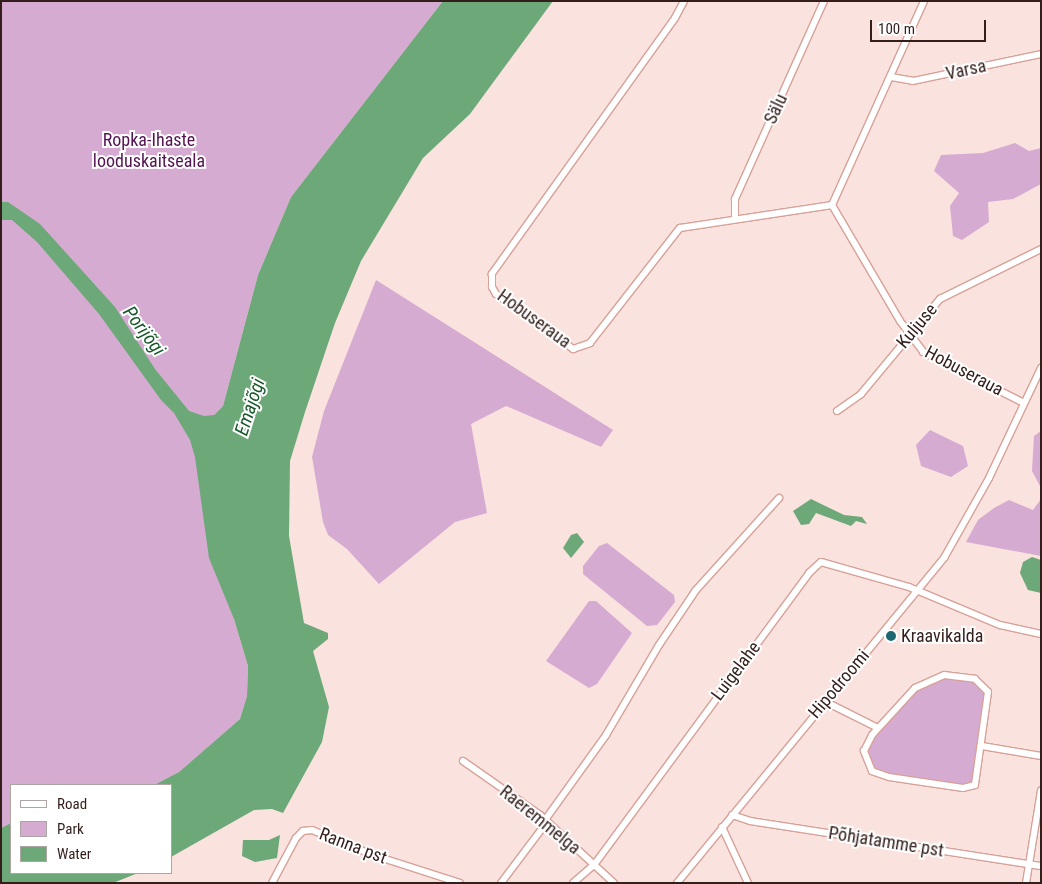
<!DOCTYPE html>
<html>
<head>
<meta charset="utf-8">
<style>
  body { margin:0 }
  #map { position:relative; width:1042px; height:884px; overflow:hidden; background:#fae2de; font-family:"Roboto Condensed",sans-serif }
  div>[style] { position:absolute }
  .green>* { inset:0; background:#d6abd2 }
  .water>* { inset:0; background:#6da878 }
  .roads { filter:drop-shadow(1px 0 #d7a198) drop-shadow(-1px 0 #d7a198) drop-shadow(0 1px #d7a198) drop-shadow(0 -1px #d7a198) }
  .minor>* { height:6px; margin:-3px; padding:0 3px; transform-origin:3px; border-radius:3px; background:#fff }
  .dots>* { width:14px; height:14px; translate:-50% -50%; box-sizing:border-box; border:2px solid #fff; border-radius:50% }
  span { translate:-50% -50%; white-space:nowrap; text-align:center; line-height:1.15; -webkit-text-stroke:4px #fff; paint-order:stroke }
  .street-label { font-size:18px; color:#331e1b }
  .park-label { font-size:18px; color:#541352 }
  .poi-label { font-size:18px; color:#331e1b }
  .left { translate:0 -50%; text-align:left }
  .water-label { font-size:19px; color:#18592b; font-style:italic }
  .frame { position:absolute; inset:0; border:2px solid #331e1b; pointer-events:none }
  .legend { position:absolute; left:10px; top:784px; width:162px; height:90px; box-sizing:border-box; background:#fff; border:1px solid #ada5a4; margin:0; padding:6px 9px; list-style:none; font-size:15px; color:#331e1b }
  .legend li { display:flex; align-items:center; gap:10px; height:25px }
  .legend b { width:25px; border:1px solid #ada5a4 }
  .scale { position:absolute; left:870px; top:20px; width:116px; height:22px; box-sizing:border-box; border:2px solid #331e1b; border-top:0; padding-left:6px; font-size:15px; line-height:18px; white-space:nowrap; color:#331e1b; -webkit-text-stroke:4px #fff; paint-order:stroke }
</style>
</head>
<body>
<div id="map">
  <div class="green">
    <div style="clip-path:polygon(1px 1px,443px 1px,291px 197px,258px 275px,223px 406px,214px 415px,234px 619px,248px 666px,247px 696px,240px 719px,179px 772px,154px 785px,11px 785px,11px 823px,1px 828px)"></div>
    <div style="clip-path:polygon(1015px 143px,1029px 151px,1041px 148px,1041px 184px,1013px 199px,988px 202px,989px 222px,962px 240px,953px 236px,950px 206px,959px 193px,934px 171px,941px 155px,983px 153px)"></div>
    <div style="clip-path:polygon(376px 280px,613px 430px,601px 447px,506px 406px,471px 424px,487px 513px,455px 522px,379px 584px,347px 549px,328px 535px,323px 522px,312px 457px,324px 411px)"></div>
    <div style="clip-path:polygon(930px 430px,963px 446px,968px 466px,951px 477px,921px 466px,916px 445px)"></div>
    <div style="clip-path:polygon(1041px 431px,1041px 488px,1032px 471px,1034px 436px)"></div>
    <div style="clip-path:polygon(1041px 499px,1041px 556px,966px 542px,978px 520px,994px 508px,1009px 500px,1033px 510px)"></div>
    <div style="clip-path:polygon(607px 543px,674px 595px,675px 602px,657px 625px,647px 626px,583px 574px,583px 566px,599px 546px)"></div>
    <div style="clip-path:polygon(589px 601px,596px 601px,632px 633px,597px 684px,589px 688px,546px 661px)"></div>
    <div style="clip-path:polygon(955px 676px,977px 681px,987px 695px,974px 781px,965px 786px,883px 774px,872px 766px,867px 752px,876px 735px,922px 684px)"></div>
  </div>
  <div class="water">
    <div style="clip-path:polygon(443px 1px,553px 1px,470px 114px,423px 158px,361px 261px,335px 323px,305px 412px,290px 461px,289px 536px,304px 623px,328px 633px,328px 639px,313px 651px,329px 707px,322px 742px,283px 813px,272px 809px,254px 810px,171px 857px,171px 785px,154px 785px,179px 772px,240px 719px,247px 696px,248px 666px,234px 619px,209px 558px,195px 457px,190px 440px,174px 413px,161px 400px,99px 314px,37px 242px,12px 220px,1px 220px,1px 202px,8px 202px,40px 224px,115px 307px,155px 369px,189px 411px,204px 416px,214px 415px,223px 406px,258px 275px,291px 197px)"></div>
    <div style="clip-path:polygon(811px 499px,844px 515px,862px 517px,867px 524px,856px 521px,851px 526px,816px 513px,809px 524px,801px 525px,793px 511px)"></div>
    <div style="clip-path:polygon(577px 533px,584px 542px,571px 558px,563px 548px,571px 535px)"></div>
    <div style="clip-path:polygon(1032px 557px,1041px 560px,1041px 593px,1028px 590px,1020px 573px,1023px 562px)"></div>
    <div style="clip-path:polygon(11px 823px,11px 873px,138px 873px,113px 883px,1px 883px,1px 828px)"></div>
    <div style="clip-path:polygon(280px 835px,277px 858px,255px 862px,242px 856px,243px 840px,269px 840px)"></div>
  </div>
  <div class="roads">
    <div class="minor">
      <div style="left:684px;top:1px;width:19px;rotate:118deg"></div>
      <div style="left:675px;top:18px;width:315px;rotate:125.6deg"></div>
      <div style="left:492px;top:274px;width:13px;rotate:90deg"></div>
      <div style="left:492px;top:287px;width:8px;rotate:60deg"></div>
      <div style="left:496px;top:294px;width:95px;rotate:35.5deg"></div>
      <div style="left:573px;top:349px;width:18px;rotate:-19deg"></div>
      <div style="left:590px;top:343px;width:146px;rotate:-52deg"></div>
      <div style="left:680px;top:228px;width:154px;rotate:-8.6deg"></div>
      <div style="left:832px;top:205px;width:224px;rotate:-65.7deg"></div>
      <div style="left:891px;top:77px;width:22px;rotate:10deg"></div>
      <div style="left:913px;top:81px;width:131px;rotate:-11.9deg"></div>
      <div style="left:832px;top:205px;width:134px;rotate:59.6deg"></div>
      <div style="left:900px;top:321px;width:39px;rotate:53deg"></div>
      <div style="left:923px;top:352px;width:113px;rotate:26.8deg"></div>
      <div style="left:735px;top:218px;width:19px;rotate:-90deg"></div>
      <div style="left:735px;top:199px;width:217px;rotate:-65.8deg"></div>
      <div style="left:837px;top:411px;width:29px;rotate:-35deg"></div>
      <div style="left:861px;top:394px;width:124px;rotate:-50.3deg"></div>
      <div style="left:940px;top:299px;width:113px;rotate:-26.3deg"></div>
      <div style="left:944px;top:675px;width:31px;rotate:7deg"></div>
      <div style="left:975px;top:679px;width:18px;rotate:45deg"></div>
      <div style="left:988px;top:692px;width:94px;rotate:98deg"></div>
      <div style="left:975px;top:785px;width:12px;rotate:166deg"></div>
      <div style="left:963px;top:788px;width:75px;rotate:-171.5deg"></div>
      <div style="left:889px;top:777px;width:18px;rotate:-161deg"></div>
      <div style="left:872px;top:771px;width:22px;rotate:-112deg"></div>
      <div style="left:864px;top:751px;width:18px;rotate:-63deg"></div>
      <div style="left:872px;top:735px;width:64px;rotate:-47.5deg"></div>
      <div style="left:915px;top:688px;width:32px;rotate:-24deg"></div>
      <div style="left:824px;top:701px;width:60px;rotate:26.6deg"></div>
      <div style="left:982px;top:746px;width:60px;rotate:9.6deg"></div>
      <div style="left:463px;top:761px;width:94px;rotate:35deg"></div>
      <div style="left:540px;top:815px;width:100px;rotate:42.6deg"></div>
      <div style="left:732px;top:815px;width:19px;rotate:18deg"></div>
      <div style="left:750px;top:821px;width:294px;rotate:8.8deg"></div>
      <div style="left:545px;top:820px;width:105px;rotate:-54.3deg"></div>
      <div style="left:606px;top:735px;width:104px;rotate:-59.5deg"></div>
      <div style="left:659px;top:645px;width:66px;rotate:-56.1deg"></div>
      <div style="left:696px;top:590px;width:124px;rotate:-47.9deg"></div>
      <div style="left:722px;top:827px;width:62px;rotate:65.1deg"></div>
      <div style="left:272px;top:883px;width:51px;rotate:-61.9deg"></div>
      <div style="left:296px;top:838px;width:10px;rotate:-45deg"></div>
      <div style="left:303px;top:831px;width:9px;rotate:-6deg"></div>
      <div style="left:312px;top:830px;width:66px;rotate:22.3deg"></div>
      <div style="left:373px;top:855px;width:91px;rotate:17.8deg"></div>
      <div style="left:501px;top:883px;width:76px;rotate:-53deg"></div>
      <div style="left:573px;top:883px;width:28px;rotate:-41deg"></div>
      <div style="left:594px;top:865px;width:363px;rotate:-53.6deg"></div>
      <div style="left:809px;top:573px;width:16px;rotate:-43deg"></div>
      <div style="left:821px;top:562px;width:91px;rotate:15.9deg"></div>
      <div style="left:909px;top:587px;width:99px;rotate:22.7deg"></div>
      <div style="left:1000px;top:625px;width:42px;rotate:12.4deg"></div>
      <div style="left:677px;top:883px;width:421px;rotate:-50.6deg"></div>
      <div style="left:944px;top:558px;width:92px;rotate:-60.6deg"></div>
      <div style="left:989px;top:478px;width:122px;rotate:-64.7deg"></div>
      <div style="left:1026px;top:883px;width:94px;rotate:-80.8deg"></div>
    </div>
  </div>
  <div class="dots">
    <div style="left:891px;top:636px;background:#1c6772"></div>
  </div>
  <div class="street-label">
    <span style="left:966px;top:70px;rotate:-12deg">Varsa</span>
    <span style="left:776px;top:109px;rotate:-65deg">Sälu</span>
    <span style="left:534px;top:319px;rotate:36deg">Hobuseraua</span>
    <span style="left:917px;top:326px;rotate:-50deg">Kuljuse</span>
    <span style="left:964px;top:371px;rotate:28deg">Hobuseraua</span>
    <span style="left:736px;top:671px;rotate:-53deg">Luigelahe</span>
    <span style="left:839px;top:684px;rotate:-50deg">Hipodroomi</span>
    <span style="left:540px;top:820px;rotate:39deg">Raeremmelga</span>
    <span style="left:886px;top:842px;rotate:9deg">Põhjatamme pst</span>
    <span style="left:353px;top:846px;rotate:21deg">Ranna pst</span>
  </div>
  <div class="park-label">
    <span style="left:149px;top:151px">Ropka-Ihaste<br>looduskaitseala</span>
  </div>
  <div class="poi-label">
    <span class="left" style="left:901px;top:636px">Kraavikalda</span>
  </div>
  <div class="water-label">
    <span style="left:144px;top:331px;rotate:53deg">Porijõgi</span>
    <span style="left:250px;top:407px;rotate:-72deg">Emajõgi</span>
  </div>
  <div class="frame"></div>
  <ul class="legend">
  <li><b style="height:6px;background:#fff"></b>Road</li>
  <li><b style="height:14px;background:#d6abd2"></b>Park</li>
  <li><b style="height:14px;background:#6da878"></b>Water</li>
  </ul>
  <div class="scale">100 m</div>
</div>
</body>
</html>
